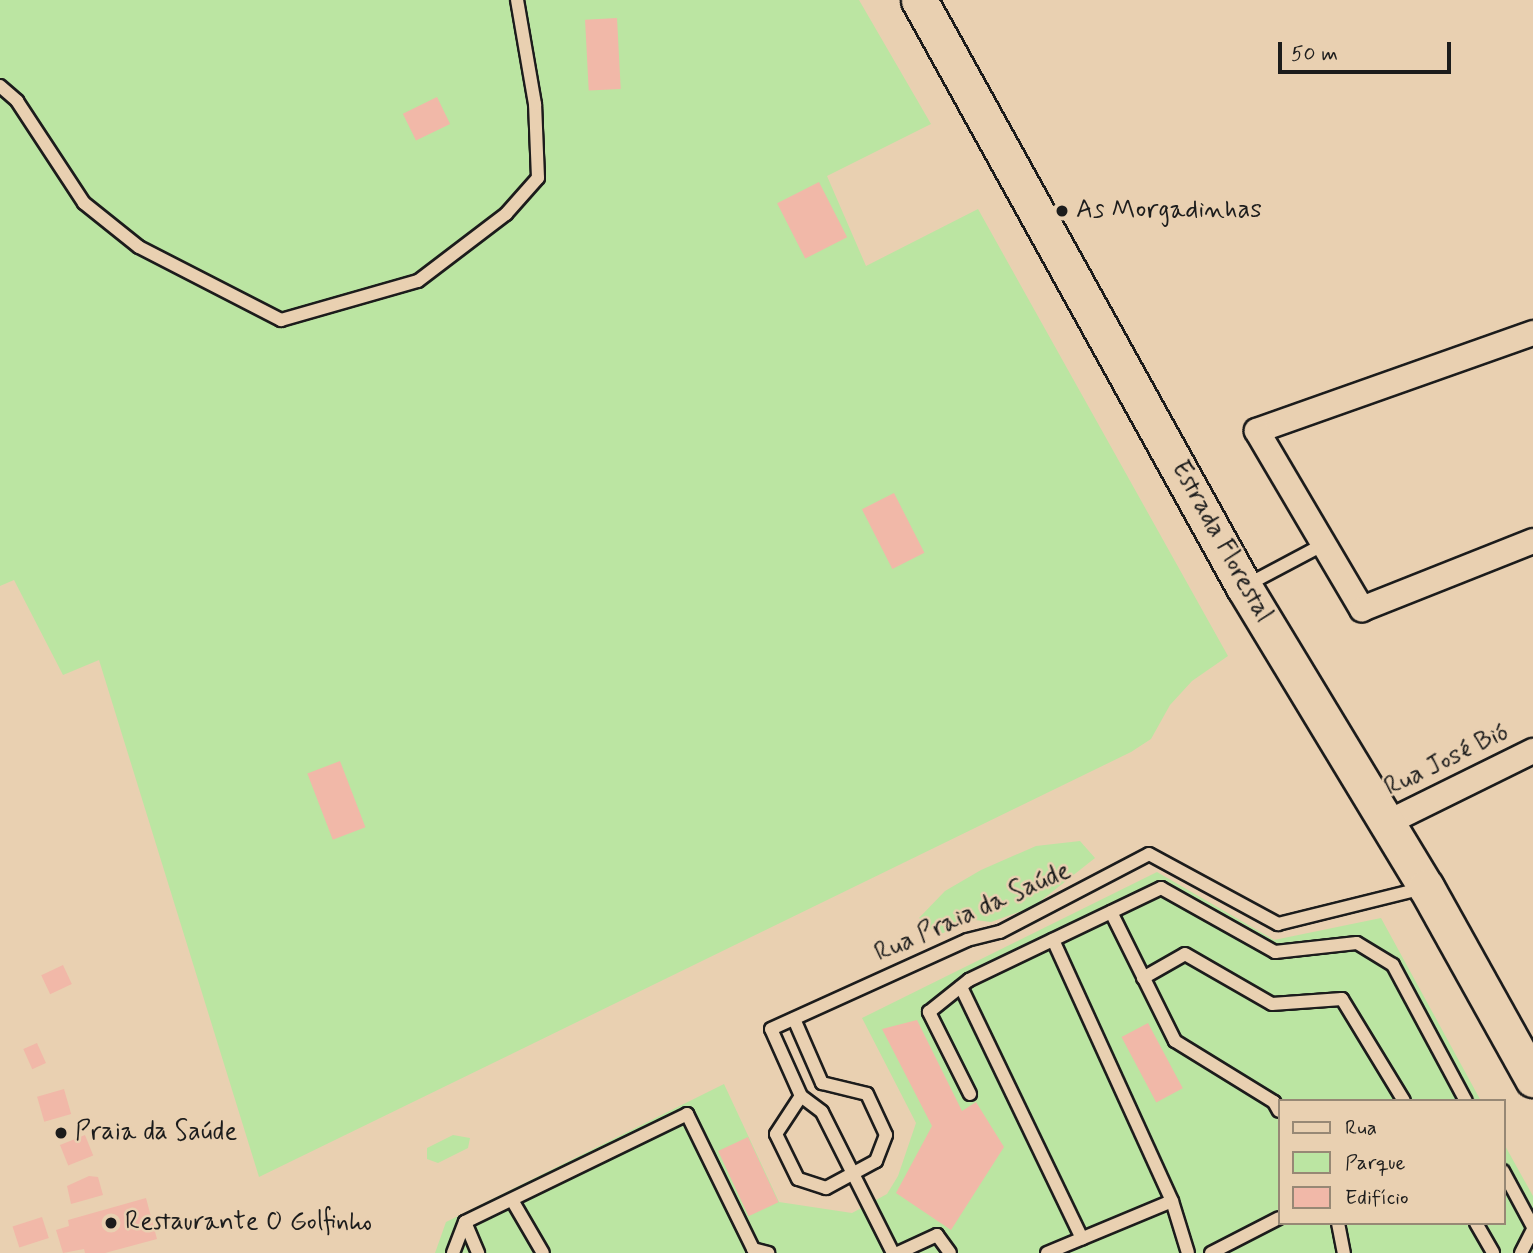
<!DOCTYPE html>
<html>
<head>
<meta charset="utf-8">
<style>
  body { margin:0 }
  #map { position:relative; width:1533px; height:1253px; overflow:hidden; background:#e9d0b1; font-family:Mynerve,sans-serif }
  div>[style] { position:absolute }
  .green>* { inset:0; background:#bbe5a2 }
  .building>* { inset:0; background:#f1b8a8; transform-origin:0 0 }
  .roads { filter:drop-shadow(2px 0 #1c1c1c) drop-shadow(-2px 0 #1c1c1c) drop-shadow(0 2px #1c1c1c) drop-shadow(0 -2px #1c1c1c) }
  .lane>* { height:12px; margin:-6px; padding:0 6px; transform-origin:6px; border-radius:6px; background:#e9d0b1 }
  .street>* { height:24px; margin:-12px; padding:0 12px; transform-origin:12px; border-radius:12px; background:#e9d0b1 }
  .secondary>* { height:35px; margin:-17.5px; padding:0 17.5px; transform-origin:17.5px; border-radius:17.5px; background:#e9d0b1 }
  .dots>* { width:19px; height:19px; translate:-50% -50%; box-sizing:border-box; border:4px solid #e9d0b1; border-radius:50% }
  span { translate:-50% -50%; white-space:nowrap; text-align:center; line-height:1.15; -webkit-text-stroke:5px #e9d0b1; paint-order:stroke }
  .poi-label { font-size:26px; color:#1c1c1c }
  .left { translate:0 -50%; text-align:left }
  .street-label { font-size:26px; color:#1c1c1c }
  .legend { position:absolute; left:1278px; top:1099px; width:228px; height:126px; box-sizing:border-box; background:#e9d0b1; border:2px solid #978875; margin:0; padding:9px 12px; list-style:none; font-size:21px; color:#1c1c1c }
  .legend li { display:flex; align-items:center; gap:14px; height:35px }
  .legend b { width:35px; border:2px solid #978875 }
  .scale { position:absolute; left:1278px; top:42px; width:173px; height:32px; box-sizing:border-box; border:4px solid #1c1c1c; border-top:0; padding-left:9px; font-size:21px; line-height:24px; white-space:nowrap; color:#1c1c1c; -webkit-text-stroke:5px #e9d0b1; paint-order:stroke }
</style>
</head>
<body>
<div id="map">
  <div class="green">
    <div style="clip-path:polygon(0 0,859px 0,931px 124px,827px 176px,866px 266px,978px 209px,1228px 656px,1192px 681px,1170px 705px,1151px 739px,1131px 752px,259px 1177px,99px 660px,63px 675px,14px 580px,0 586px)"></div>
    <div style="clip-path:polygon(1080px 841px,1095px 858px,1033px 907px,991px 922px,975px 920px,938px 935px,919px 918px,945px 891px,981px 870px,1036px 846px)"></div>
    <div style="clip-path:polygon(1157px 872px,1274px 940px,1381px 918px,1481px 1101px,1279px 1101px,1279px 1223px,1503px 1223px,1503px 1142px,1533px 1196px,1533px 1253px,435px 1253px,446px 1222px,724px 1084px,779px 1202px,852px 1213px,887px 1194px,898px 1176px,916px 1123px,862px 1018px)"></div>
    <div style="clip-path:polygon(453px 1135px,470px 1138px,468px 1148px,438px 1163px,427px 1159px,427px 1148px)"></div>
  </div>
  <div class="building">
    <div style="left:617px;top:18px;width:71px;height:32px;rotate:87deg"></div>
    <div style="left:437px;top:97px;width:30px;height:38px;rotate:64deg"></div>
    <div style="left:819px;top:182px;width:62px;height:47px;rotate:63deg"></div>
    <div style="left:894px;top:493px;width:67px;height:36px;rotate:63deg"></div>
    <div style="left:340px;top:761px;width:71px;height:35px;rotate:69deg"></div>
    <div style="left:63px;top:965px;width:21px;height:24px;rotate:65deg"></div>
    <div style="clip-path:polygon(917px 1020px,962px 1111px,976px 1102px,1004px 1147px,951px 1230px,896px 1193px,932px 1126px,882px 1029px)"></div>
    <div style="left:1148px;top:1023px;width:74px;height:30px;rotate:62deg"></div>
    <div style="left:37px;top:1043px;width:22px;height:15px;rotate:66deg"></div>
    <div style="left:64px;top:1089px;width:26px;height:28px;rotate:74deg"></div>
    <div style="left:85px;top:1135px;width:22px;height:27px;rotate:68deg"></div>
    <div style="left:748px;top:1137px;width:72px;height:33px;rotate:65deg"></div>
    <div style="clip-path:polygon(89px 1176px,98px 1177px,103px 1195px,71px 1204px,67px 1186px)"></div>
    <div style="clip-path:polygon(146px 1198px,157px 1239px,105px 1253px,85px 1253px,84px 1249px,63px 1253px,56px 1230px,69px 1226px,68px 1220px)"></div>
    <div style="left:42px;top:1217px;width:22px;height:31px;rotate:72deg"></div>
  </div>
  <div class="roads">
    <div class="lane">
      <div style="left:0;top:86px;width:23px;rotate:41deg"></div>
      <div style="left:17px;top:101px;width:122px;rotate:56.7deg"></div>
      <div style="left:84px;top:203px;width:70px;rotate:38.7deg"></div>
      <div style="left:139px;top:247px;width:160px;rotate:27.2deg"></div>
      <div style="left:281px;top:320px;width:142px;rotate:-15.9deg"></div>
      <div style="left:418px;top:281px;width:111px;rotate:-37.3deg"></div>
      <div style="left:506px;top:214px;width:48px;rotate:-48.4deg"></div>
      <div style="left:538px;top:178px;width:74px;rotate:-92.3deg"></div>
      <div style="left:535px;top:104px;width:106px;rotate:-99.8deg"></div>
      <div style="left:1247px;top:585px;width:87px;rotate:-28deg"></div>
      <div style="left:1111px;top:912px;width:144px;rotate:63.6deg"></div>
      <div style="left:1175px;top:1041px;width:116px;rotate:31.6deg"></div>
      <div style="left:1274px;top:1102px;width:10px;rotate:61deg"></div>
      <div style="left:1143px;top:978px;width:48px;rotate:-29.7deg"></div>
      <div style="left:1185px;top:954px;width:100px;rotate:29.9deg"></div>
      <div style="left:1272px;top:1004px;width:70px;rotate:-4.1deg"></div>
      <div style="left:1342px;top:999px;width:119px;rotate:58.7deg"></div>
      <div style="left:961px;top:987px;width:279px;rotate:64.3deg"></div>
      <div style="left:794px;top:1019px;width:70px;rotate:66.4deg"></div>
      <div style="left:822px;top:1083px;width:46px;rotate:13.7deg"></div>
      <div style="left:867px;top:1094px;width:45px;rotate:65.1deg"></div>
      <div style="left:886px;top:1135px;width:28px;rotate:111deg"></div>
      <div style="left:876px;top:1161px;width:57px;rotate:151.6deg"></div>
      <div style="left:826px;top:1188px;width:29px;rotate:-162deg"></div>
      <div style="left:798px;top:1179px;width:50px;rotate:-116.1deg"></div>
      <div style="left:776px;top:1134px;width:45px;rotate:-56.7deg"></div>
      <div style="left:801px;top:1096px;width:73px;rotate:-114.1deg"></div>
      <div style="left:771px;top:1029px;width:215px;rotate:-24.4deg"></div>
      <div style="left:967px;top:940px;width:34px;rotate:-14deg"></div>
      <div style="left:1000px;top:932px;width:168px;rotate:-27.6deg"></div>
      <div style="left:1149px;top:854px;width:147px;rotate:28.5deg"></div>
      <div style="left:1278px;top:924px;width:150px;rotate:-13.9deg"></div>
      <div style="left:970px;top:1094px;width:92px;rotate:-116.6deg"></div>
      <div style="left:929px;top:1012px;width:51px;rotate:-38.7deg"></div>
      <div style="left:969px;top:980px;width:213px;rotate:-25.6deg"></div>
      <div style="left:1161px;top:888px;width:131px;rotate:29.3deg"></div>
      <div style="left:1275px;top:952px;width:82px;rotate:-6.3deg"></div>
      <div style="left:1357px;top:943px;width:42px;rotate:31.4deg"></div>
      <div style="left:1393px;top:965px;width:154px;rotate:61.8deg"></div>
      <div style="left:801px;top:1096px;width:26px;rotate:37deg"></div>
      <div style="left:822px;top:1112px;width:158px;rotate:63.3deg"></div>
      <div style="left:1503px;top:1171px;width:64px;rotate:61.8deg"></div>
      <div style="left:512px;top:1200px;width:61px;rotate:59.7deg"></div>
      <div style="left:1172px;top:1201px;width:54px;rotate:72.9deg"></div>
      <div style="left:465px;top:1222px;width:34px;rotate:67deg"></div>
      <div style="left:1338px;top:1223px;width:31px;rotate:79deg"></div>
      <div style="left:1476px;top:1223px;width:34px;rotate:60deg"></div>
      <div style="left:453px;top:1253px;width:33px;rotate:-69deg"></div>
      <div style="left:465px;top:1222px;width:247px;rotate:-25.9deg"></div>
      <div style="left:687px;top:1114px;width:150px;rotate:63.9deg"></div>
      <div style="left:753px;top:1249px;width:16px;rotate:15deg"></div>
      <div style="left:898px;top:1253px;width:43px;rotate:-24.8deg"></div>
      <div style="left:937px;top:1235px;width:22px;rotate:54deg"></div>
      <div style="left:1047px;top:1253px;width:135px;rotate:-22.6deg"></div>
      <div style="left:1172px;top:1201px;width:287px;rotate:-114.5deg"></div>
      <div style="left:1211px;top:1253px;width:76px;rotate:-27.2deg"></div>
      <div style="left:1521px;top:1253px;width:27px;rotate:-63deg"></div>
    </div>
    <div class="street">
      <div style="left:1533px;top:333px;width:293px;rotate:160.5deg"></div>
      <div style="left:1257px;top:431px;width:207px;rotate:59.5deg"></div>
      <div style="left:1362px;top:609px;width:184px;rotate:-21.7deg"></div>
      <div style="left:1387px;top:823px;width:163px;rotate:-26.3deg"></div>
    </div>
    <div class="secondary">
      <div style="left:919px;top:0;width:671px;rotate:61.03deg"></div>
      <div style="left:1244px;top:587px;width:351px;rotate:58.8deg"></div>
      <div style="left:1426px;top:887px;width:220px;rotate:60.9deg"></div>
    </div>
  </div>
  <div class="dots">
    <div style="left:1062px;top:211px;background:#1c1c1c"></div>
    <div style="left:61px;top:1133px;background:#1c1c1c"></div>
    <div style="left:111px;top:1223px;background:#1c1c1c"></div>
  </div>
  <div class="poi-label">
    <span class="left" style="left:1076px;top:211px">As Morgadinhas</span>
    <span class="left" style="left:75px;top:1133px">Praia da Saúde</span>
    <span class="left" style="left:125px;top:1223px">Restaurante O Golfinho</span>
  </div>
  <div class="street-label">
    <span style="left:1221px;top:542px;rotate:61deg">Estrada Florestal</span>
    <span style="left:1447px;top:761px;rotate:-26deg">Rua José Bió</span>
    <span style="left:973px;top:913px;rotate:-24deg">Rua Praia da Saúde</span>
  </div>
  <ul class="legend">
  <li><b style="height:9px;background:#e9d0b1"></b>Rua</li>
  <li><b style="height:19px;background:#bbe5a2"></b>Parque</li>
  <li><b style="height:19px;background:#f1b8a8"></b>Edifício</li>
  </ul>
  <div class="scale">50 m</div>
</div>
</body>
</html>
